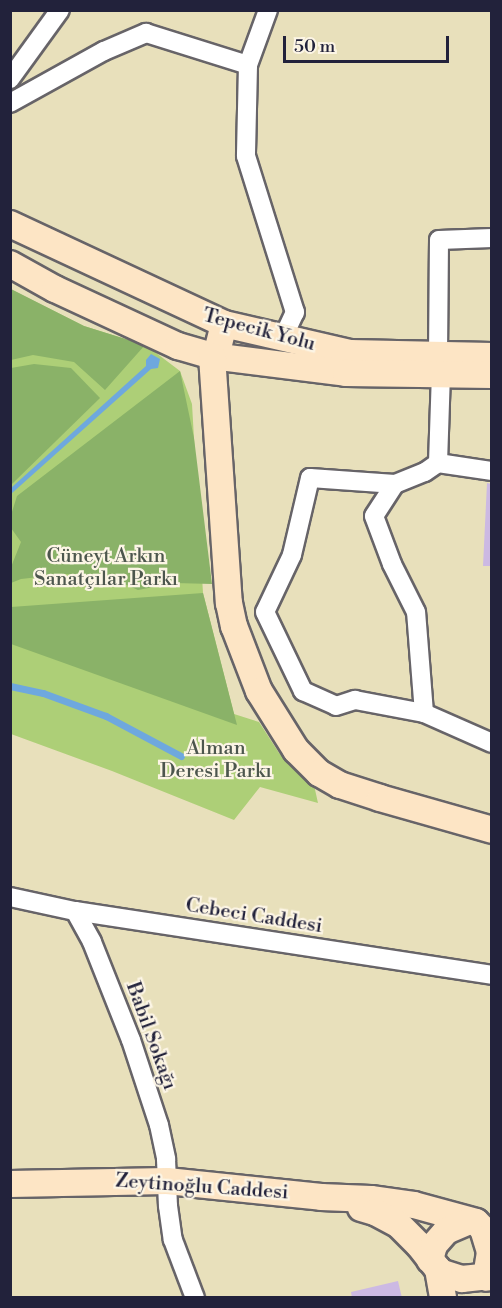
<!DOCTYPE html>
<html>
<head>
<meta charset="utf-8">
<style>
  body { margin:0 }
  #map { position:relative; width:502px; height:1308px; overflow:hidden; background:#e8e0bb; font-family:"Libre Bodoni",serif }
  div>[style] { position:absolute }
  .green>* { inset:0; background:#adcf77 }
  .forest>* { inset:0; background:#8ab268 }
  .water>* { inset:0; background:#6ea8de }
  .stream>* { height:7px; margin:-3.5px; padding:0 3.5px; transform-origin:3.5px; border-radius:3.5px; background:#6ea8de }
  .building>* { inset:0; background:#ccb9e3 }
  .roads { filter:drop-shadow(2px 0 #676468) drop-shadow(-2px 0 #676468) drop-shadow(0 2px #676468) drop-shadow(0 -2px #676468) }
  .street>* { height:18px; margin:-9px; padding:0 9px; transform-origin:9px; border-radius:9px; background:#fff }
  .secondary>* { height:26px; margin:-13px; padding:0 13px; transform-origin:13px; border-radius:13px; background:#fde5c5 }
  span { translate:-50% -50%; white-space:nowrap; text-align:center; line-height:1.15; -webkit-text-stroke:4.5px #fcf5e5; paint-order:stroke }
  .street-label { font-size:20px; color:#22223b }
  .park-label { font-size:20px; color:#4c564d }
  .frame { position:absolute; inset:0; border:12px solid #22223b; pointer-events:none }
  .scale { position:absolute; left:283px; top:36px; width:166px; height:27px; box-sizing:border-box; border:3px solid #22223b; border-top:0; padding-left:8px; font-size:18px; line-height:21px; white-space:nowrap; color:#22223b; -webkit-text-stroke:4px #fcf5e5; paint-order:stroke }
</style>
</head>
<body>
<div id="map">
  <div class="green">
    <div style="clip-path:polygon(10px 289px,84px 326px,147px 346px,180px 371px,192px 404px,203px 593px,234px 714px,259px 722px,279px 753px,312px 776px,318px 803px,260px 787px,234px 820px,112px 771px,11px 734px)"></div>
  </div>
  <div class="forest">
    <div style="clip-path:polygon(11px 289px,84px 326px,145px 345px,105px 390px,74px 362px,33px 355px,11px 360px)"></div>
    <div style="clip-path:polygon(34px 364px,71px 368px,100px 398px,11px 485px,11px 368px)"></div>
    <div style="clip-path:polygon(180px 371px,194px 438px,212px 584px,175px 583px,138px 590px,113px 579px,66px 574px,21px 579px,11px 583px,11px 567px,21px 542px,11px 528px,11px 515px,17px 496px)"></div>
    <div style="clip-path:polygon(203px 593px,237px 725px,11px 644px,11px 607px)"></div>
  </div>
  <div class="water">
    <div style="clip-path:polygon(151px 354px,160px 359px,158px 368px,151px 369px,11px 494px,11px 488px,146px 366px,146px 360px)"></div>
  </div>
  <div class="stream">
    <div style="left:10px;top:686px;width:34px;rotate:12deg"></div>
    <div style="left:43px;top:693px;width:67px;rotate:20.1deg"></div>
    <div style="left:106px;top:716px;width:85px;rotate:28.1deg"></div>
  </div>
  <div class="building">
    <div style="clip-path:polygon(487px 483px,492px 484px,492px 566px,483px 566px)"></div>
    <div style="clip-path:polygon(398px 1281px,402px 1298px,352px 1298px,351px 1292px)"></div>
  </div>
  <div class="roads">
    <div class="street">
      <div style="left:268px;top:10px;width:59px;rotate:110deg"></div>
      <div style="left:248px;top:65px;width:91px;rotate:91.3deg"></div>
      <div style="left:246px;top:156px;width:164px;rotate:72.6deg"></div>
      <div style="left:295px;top:312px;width:29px;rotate:115deg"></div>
      <div style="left:10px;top:79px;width:85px;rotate:-54.1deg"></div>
      <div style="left:10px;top:103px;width:107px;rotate:-29deg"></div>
      <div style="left:104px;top:51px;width:46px;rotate:-23.2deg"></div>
      <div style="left:146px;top:33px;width:107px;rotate:17.4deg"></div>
      <div style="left:438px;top:355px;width:115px;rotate:-89.5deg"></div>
      <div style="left:439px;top:240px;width:53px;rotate:-2.2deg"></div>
      <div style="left:438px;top:463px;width:89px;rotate:-88.1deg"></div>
      <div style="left:395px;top:484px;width:32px;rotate:-22deg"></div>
      <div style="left:425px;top:472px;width:16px;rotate:-35deg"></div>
      <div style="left:438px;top:463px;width:55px;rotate:8.4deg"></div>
      <div style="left:424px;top:713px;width:101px;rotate:-94.5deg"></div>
      <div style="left:416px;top:612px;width:54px;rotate:-116.6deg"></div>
      <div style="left:392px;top:564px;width:51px;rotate:-110.6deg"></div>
      <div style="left:374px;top:516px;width:38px;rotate:-57deg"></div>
      <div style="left:395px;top:484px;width:85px;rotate:-176deg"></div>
      <div style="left:310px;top:478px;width:79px;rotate:103.2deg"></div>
      <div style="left:292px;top:555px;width:63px;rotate:115.3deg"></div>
      <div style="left:265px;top:612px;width:88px;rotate:64.3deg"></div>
      <div style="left:303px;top:691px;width:36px;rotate:24deg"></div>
      <div style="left:336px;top:706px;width:20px;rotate:-18deg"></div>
      <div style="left:355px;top:700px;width:70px;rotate:10.7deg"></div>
      <div style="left:424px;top:713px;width:74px;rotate:23.8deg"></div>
      <div style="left:10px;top:897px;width:66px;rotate:12.2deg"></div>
      <div style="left:75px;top:911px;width:422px;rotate:8.7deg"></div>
      <div style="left:75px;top:911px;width:35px;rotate:61deg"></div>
      <div style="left:92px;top:942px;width:105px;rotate:68.3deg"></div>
      <div style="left:131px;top:1040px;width:89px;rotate:71.8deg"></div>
      <div style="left:159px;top:1125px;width:35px;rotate:78deg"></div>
      <div style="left:166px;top:1159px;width:47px;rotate:87.6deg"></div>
      <div style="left:168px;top:1206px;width:34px;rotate:82deg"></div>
      <div style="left:173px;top:1240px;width:62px;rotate:69.2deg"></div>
    </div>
    <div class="secondary">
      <div style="left:10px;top:224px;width:236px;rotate:25deg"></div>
      <div style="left:224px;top:324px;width:129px;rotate:13deg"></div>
      <div style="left:350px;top:353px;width:142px;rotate:1.2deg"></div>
      <div style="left:10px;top:264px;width:51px;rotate:29.1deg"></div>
      <div style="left:55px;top:289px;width:136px;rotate:24.9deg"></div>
      <div style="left:178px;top:346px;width:35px;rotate:16deg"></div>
      <div style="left:212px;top:356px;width:135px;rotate:7.2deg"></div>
      <div style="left:346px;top:373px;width:146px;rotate:0.8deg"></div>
      <div style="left:224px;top:324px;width:25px;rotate:104deg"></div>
      <div style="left:218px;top:348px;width:10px;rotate:127deg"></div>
      <div style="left:212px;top:356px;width:248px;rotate:86.1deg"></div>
      <div style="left:229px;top:603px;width:24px;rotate:78deg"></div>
      <div style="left:234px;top:626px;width:70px;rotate:69deg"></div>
      <div style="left:259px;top:691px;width:70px;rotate:57.9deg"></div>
      <div style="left:296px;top:750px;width:33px;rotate:45deg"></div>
      <div style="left:319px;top:773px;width:24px;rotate:30deg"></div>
      <div style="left:340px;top:785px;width:42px;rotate:18deg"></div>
      <div style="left:380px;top:798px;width:116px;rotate:15.9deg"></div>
      <div style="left:10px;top:1184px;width:157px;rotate:-1.1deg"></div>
      <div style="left:167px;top:1181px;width:155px;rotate:5.9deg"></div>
      <div style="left:321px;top:1197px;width:50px;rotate:2.3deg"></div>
      <div style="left:371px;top:1199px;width:43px;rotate:7.9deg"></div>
      <div style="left:414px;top:1205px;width:64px;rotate:15.3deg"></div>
      <div style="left:476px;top:1222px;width:10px;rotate:45deg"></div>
      <div style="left:483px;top:1229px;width:24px;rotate:73deg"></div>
      <div style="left:490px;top:1252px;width:26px;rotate:99deg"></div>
      <div style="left:361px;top:1208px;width:15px;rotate:16deg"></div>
      <div style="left:375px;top:1212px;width:26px;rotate:28deg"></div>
      <div style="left:398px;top:1224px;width:30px;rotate:45deg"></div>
      <div style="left:419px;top:1245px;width:34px;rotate:52deg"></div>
      <div style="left:440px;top:1272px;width:23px;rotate:18deg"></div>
      <div style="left:462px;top:1279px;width:30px;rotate:-6deg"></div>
      <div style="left:430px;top:1260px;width:16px;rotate:-75deg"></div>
      <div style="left:434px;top:1245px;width:18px;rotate:-49deg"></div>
      <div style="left:446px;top:1231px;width:26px;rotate:-23deg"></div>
      <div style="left:438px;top:1269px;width:29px;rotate:80deg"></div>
    </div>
  </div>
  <div class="street-label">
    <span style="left:259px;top:330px;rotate:15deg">Tepecik Yolu</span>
    <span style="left:254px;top:916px;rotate:9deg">Cebeci Caddesi</span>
    <span style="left:151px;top:1036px;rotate:70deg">Babil Sokağı</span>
    <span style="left:202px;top:1187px;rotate:4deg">Zeytinoğlu Caddesi</span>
  </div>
  <div class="park-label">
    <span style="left:106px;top:568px">Cüneyt Arkın<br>Sanatçılar Parkı</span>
    <span style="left:216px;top:760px">Alman<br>Deresi Parkı</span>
  </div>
  <div class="frame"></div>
  <div class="scale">50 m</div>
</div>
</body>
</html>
